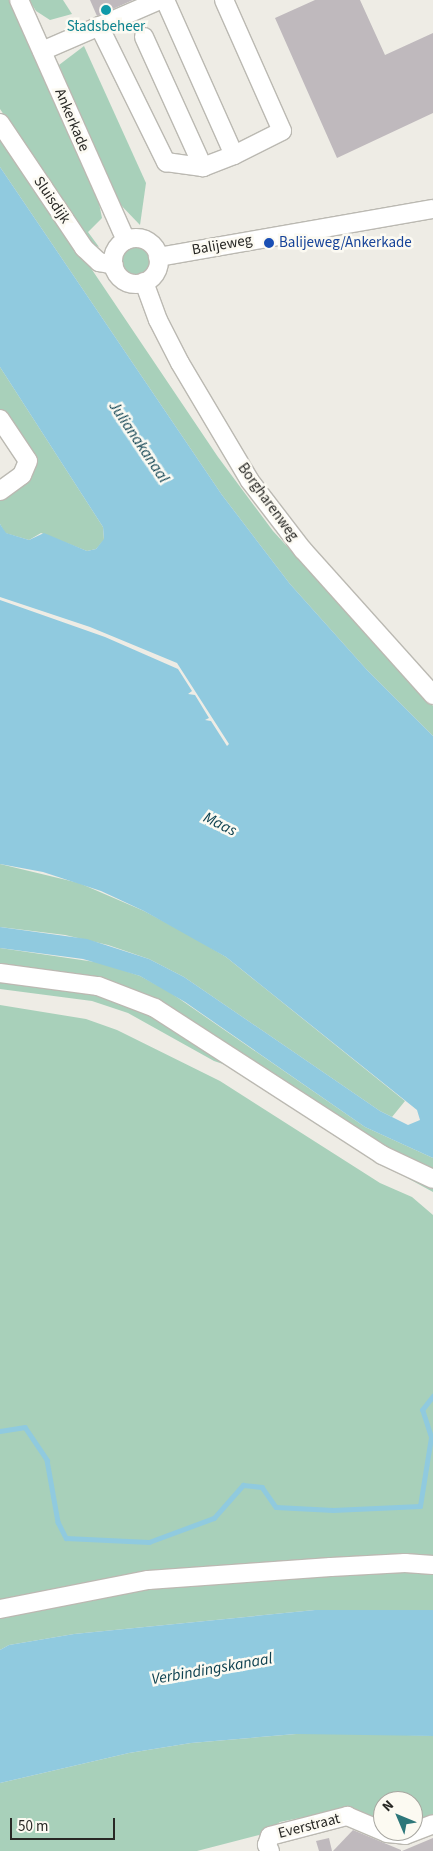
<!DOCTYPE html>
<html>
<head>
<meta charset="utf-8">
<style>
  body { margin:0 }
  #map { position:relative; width:433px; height:1851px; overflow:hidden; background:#eeece5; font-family:"Source Sans 3",sans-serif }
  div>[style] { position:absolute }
  .green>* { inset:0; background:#a8d0ba }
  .round { border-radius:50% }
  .water>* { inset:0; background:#90cadf }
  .stream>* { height:4.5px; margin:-2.25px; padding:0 2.25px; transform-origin:2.25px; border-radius:2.25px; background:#90cadf }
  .building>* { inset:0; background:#bfb9bd }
  .roads { filter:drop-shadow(1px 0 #bbb9b2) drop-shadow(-1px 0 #bbb9b2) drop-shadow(0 1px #bbb9b2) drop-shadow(0 -1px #bbb9b2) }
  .minor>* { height:18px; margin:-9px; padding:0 9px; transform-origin:9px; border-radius:9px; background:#fff }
  .minor>.ring { margin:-9px; padding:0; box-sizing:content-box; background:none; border:18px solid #fff; border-radius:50% }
  .dots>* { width:14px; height:14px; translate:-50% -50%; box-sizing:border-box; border:2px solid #fcfaf2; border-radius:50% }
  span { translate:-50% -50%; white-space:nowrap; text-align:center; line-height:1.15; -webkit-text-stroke:5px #fcfaf2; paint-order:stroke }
  .culture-label { font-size:15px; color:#0d838f }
  .street-label { font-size:15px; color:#282825 }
  .transit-label { font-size:15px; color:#164399 }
  .left { translate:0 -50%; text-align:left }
  .water-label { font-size:16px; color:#0e4150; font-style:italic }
  .north { position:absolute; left:373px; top:1791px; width:50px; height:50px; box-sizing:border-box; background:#fcfaf2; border:1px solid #a7a6a0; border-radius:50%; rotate:315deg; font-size:14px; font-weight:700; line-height:20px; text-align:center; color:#282825 }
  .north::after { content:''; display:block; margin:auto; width:18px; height:22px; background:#2d777a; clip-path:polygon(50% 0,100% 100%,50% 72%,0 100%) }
  .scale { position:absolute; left:10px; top:1818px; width:105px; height:22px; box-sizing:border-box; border:2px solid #282825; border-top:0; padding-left:6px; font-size:15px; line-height:18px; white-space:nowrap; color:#282825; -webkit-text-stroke:4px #fcfaf2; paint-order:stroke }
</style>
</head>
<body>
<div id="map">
  <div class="green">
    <div style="clip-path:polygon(0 0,11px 0,20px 14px,99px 203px,102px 218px,88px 232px,99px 247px,91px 244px,0 109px)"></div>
    <div style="clip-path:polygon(29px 0,63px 0,72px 14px,50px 20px,36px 11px)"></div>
    <div style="clip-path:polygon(84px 46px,146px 183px,140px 225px,116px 200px,59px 65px)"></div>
    <div style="clip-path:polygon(0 133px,218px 457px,273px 531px,433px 706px,433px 736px,367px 670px,290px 584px,222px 495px,0 167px)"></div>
    <div class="round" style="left:121px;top:246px;width:30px;height:30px"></div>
    <div style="clip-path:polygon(0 367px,103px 527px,104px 540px,96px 549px,87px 551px,41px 533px,29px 540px,5px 533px,0 524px,0 499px,27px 480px,0 412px)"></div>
    <div style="clip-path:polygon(0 864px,79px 883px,144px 911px,193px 937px,226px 957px,405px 1101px,392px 1117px,380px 1111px,184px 977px,149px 959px,108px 945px,65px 935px,0 927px)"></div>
    <div style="clip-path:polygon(0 948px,102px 963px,140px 976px,168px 991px,365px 1127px,433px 1158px,433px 1192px,367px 1156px,232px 1067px,214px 1061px,128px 1013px,92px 1001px,0 989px)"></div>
    <div style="clip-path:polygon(0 1005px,86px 1019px,117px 1030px,220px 1081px,380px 1183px,412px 1197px,433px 1215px,433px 1610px,315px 1610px,74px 1634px,9px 1645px,0 1650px)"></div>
    <div style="clip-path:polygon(356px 1733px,433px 1736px,433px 1818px,413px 1825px,413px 1801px,383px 1801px,383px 1826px,338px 1810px,280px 1822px,263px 1834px,197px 1851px,0 1851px,0 1783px,129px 1753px,191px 1743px,296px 1734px)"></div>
  </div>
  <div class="water">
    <div style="clip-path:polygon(0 167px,222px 495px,290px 584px,367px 670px,433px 736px,433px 1158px,365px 1127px,185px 1002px,140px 976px,83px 959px,0 948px,0 927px,87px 939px,149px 959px,184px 977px,380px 1111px,408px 1125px,420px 1120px,417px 1110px,226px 957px,144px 911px,101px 891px,43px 872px,0 864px,0 600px,105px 637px,178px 669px,192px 691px,188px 694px,195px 695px,209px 718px,205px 720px,211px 721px,227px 746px,229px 744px,177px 663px,90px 627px,0 597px,0 524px,6px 533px,29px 540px,44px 533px,87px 551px,96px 549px,104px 539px,103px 527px,0 367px)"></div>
    <div style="clip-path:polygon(315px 1610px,433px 1610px,433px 1736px,296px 1734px,191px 1743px,129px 1753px,0 1783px,0 1650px,9px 1645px,74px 1634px)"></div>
  </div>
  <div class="stream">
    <div style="left:0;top:1431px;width:25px;rotate:-9deg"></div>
    <div style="left:25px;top:1427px;width:40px;rotate:56deg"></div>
    <div style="left:47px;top:1460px;width:63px;rotate:79.9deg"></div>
    <div style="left:58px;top:1522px;width:18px;rotate:63deg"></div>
    <div style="left:66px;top:1538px;width:83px;rotate:2.8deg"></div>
    <div style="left:149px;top:1542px;width:69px;rotate:-20.3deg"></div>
    <div style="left:214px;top:1518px;width:44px;rotate:-48.7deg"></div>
    <div style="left:243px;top:1485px;width:19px;rotate:6deg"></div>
    <div style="left:262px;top:1487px;width:24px;rotate:55deg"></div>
    <div style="left:276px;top:1507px;width:57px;rotate:3deg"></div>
    <div style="left:333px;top:1510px;width:87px;rotate:-2.6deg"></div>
    <div style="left:420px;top:1506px;width:70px;rotate:-80.9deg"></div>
    <div style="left:431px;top:1437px;width:28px;rotate:-108deg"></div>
    <div style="left:422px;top:1410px;width:18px;rotate:-52deg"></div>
  </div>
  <div class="building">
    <div style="clip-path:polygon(90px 0,133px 0,97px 16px)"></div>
    <div style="clip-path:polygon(315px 0,360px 0,385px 55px,433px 33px,433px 113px,337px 158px,275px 18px)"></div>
    <div style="clip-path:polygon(353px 1830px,401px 1850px,401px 1851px,333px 1851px)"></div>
    <div style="clip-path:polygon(329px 1838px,332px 1851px,319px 1851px,316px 1841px)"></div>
    <div style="clip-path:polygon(433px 1838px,433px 1851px,402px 1851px)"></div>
  </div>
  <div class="roads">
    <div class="minor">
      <div style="left:19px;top:0;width:263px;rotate:66deg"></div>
      <div style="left:224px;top:0;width:143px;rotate:66.1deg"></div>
      <div style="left:282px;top:131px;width:54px;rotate:153.4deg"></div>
      <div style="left:99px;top:26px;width:152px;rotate:63.8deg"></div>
      <div style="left:166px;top:162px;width:37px;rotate:8deg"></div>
      <div style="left:203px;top:167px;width:33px;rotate:-21deg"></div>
      <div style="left:234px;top:155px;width:170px;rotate:-114deg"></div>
      <div style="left:144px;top:37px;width:143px;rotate:65.6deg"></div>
      <div style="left:42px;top:51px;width:129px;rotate:-23.4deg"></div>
      <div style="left:0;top:123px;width:151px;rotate:56.1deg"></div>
      <div style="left:84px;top:248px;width:21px;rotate:43deg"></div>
      <div style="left:99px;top:262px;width:15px;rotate:11deg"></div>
      <div class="ring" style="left:113px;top:238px;width:28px;height:28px"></div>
      <div style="left:158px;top:257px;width:279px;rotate:-9.9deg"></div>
      <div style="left:144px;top:282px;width:40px;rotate:69.8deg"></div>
      <div style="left:158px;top:320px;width:48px;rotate:62.9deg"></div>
      <div style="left:180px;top:363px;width:137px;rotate:59.3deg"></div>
      <div style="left:250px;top:481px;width:87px;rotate:52.5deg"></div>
      <div style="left:303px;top:550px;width:195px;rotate:48.1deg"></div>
      <div style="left:0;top:419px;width:50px;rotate:56.3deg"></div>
      <div style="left:28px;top:461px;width:15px;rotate:113deg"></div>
      <div style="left:22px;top:475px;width:27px;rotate:144deg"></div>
      <div style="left:0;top:973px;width:99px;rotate:7.6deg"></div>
      <div style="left:98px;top:986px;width:61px;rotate:21.1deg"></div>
      <div style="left:155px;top:1008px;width:270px;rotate:32.9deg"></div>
      <div style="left:382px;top:1155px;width:56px;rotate:25.2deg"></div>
      <div style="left:0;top:1609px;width:151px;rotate:-11.1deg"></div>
      <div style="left:148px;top:1580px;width:183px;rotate:-4.1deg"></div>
      <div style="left:331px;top:1567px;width:74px;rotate:-3.1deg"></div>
      <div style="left:405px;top:1563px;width:28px;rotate:4deg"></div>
      <div style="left:270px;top:1851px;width:7px;rotate:-117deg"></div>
      <div style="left:267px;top:1845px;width:9px;rotate:-72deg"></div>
      <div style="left:270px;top:1836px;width:80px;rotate:-14.6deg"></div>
      <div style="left:347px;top:1816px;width:43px;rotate:23deg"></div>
      <div style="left:387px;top:1833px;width:18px;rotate:6deg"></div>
      <div style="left:405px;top:1835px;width:30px;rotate:-21deg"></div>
    </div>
  </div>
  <div class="dots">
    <div style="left:106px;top:10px;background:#0f9aa8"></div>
    <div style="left:269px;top:243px;background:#1a4fb4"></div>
  </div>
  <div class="culture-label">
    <span style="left:106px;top:27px">Stadsbeheer</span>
  </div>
  <div class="street-label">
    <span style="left:72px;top:120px;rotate:67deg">Ankerkade</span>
    <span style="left:52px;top:200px;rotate:56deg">Sluisdijk</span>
    <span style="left:222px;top:245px;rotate:-10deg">Balijeweg</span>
    <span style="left:268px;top:502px;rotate:54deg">Borgharenweg</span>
    <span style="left:309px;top:1826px;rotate:-14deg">Everstraat</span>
  </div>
  <div class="transit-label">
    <span class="left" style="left:279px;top:243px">Balijeweg/Ankerkade</span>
  </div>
  <div class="water-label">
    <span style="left:139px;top:442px;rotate:56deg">Julianakanaal</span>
    <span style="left:220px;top:824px;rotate:26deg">Maas</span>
    <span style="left:212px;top:1669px;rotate:-10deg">Verbindingskanaal</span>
  </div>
  <div class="north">N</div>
  <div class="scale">50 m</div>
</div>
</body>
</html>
